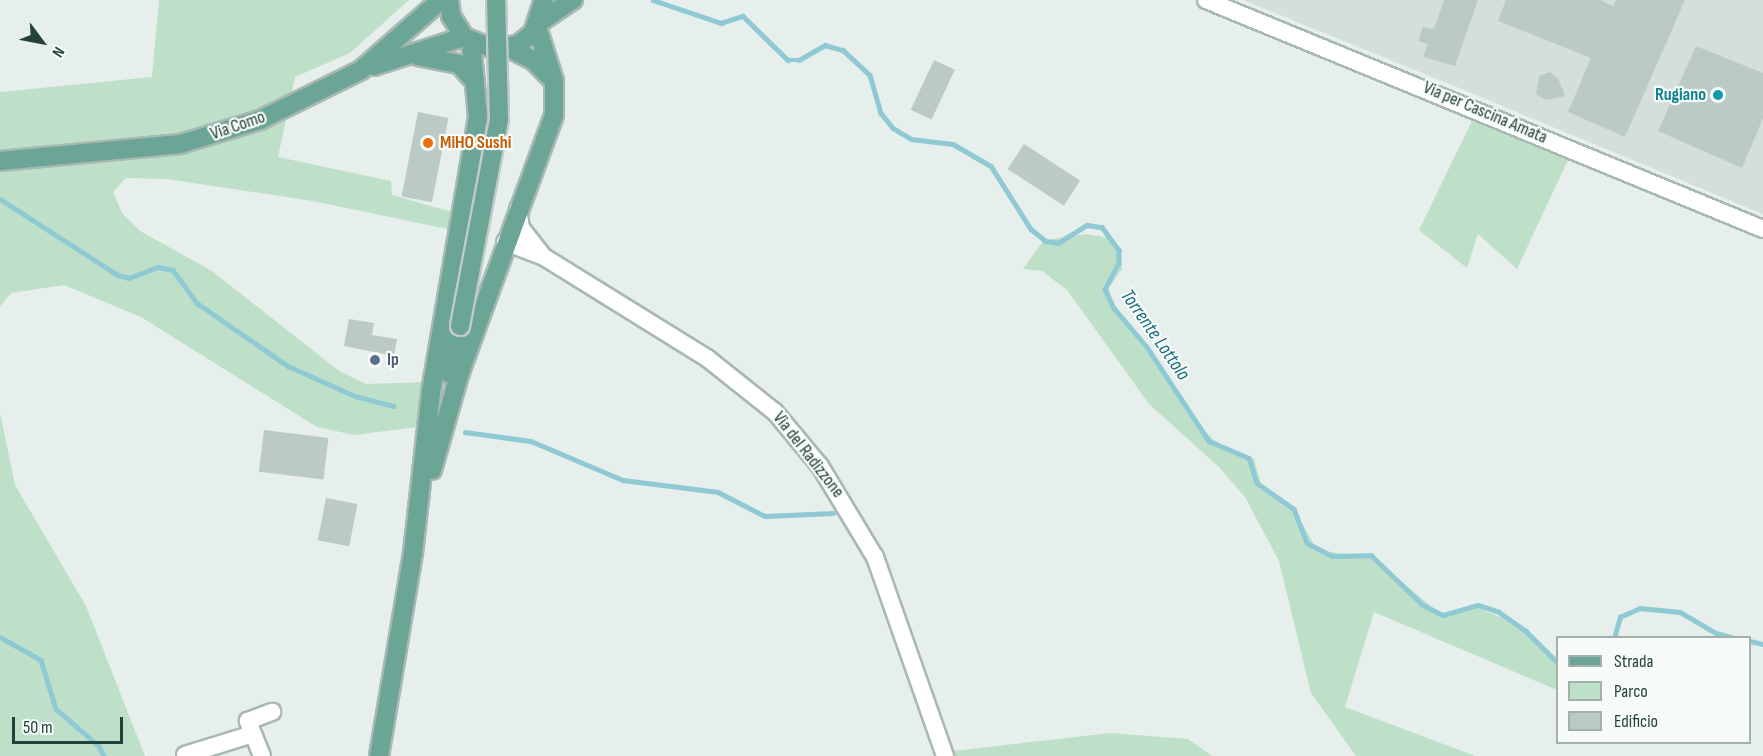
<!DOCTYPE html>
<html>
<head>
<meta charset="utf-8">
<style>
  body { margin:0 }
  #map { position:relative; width:1763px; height:756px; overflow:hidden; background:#e6efeb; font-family:"Sofia Sans Condensed",sans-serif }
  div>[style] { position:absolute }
  .built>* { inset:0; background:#d4dfda }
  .green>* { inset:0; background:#bfe0c8 }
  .stream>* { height:4.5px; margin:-2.25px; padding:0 2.25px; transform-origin:2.25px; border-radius:2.25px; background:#8ec9d4 }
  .building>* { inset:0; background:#bbcac4; transform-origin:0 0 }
  .roads { filter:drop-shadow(2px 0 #a8b8b2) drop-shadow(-2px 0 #a8b8b2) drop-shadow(0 2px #a8b8b2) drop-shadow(0 -2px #a8b8b2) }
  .minor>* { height:16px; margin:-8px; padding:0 8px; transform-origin:8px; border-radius:8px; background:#fff }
  .major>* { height:18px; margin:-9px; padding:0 9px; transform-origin:9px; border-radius:9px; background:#6aa596 }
  .bridges { filter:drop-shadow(2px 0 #c2cac8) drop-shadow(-2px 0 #c2cac8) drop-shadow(0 2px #c2cac8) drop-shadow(0 -2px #c2cac8) }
  .major-bridge>* { height:18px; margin:-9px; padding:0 9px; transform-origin:9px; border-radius:9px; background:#6aa596 }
  .dots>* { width:16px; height:16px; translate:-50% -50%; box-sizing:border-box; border:3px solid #f7fbf9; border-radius:50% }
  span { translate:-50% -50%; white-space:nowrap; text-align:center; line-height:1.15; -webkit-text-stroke:4.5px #f7fbf9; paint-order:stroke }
  .culture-label { font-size:18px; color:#0d838f; font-weight:700 }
  .right { translate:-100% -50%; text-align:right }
  .street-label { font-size:18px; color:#24423a }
  .food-label { font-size:18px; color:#c56008; font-weight:700 }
  .left { translate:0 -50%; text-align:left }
  .service-label { font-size:18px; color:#4e5e75; font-weight:700 }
  .water-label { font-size:20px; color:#1c6f80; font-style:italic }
  .legend { position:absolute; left:1556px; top:636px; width:195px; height:108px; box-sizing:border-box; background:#f7fbf9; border:2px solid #a3b1ad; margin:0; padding:8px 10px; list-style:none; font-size:18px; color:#24423a }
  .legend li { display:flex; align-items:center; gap:12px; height:30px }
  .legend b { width:30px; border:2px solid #a3b1ad }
  .north { position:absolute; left:12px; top:12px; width:60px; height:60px; -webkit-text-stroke:4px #f7fbf9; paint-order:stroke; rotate:122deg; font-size:16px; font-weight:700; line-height:24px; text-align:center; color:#24423a }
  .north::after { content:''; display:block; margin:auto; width:21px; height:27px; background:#24423a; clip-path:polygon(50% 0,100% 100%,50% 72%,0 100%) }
  .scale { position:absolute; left:12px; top:717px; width:111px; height:27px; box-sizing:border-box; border:3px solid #24423a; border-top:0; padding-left:8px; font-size:18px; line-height:21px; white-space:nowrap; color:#24423a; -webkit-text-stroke:4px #f7fbf9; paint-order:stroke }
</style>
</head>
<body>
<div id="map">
  <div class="built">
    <div style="clip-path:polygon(1243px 0,1763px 0,1763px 214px,1464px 90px)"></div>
  </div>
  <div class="green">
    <div style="clip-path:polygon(159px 0,409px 0,350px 53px,295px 77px,278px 157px,391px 181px,392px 195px,456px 213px,452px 230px,313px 201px,167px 179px,126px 178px,113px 192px,122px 213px,140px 231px,212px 271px,339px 371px,366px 384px,426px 382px,418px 427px,354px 435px,317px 427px,141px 317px,64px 285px,11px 293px,0 306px,0 92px,152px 77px)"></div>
    <div style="clip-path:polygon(1472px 121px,1568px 160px,1517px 269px,1478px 234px,1467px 268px,1419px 230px)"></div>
    <div style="clip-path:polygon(1086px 234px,1110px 238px,1121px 250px,1122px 269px,1109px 288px,1110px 301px,1204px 431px,1221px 446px,1254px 459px,1261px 484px,1293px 507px,1317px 550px,1373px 558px,1443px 616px,1479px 608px,1516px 624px,1557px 660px,1557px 690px,1374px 612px,1345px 707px,1475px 756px,1356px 756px,1311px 693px,1279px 561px,1245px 497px,1219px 467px,1149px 404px,1067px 290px,1042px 271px,1023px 269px,1044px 240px)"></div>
    <div style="clip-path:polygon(0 413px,15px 485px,86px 606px,145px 756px,0 756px)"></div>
    <div style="clip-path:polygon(1111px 733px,1188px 739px,1212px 756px,955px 756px,953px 751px)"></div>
  </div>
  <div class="stream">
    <div style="left:653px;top:0;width:72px;rotate:18.7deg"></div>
    <div style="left:721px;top:23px;width:23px;rotate:-18deg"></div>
    <div style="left:743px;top:16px;width:63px;rotate:44.4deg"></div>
    <div style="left:788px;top:60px;width:11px"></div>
    <div style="left:799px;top:60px;width:30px;rotate:-30deg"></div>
    <div style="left:825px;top:45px;width:19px;rotate:16deg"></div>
    <div style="left:843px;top:50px;width:37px;rotate:43deg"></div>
    <div style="left:870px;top:75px;width:40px;rotate:74deg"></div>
    <div style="left:881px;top:113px;width:19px;rotate:51deg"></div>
    <div style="left:893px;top:128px;width:21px;rotate:31deg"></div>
    <div style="left:911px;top:139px;width:42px;rotate:6.8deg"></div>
    <div style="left:953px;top:144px;width:44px;rotate:30.1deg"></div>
    <div style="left:991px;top:166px;width:75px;rotate:57.6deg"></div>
    <div style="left:1031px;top:229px;width:19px;rotate:39deg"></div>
    <div style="left:1046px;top:241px;width:12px;rotate:9deg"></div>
    <div style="left:1058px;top:243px;width:34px;rotate:-32deg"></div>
    <div style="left:1087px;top:225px;width:15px;rotate:8deg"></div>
    <div style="left:1102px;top:227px;width:29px;rotate:54deg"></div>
    <div style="left:1119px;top:250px;width:13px;rotate:90deg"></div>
    <div style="left:1119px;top:263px;width:30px;rotate:118deg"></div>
    <div style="left:1105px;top:289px;width:21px;rotate:65deg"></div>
    <div style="left:1114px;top:308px;width:51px;rotate:49.8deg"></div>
    <div style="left:1147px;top:347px;width:113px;rotate:56.6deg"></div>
    <div style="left:1209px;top:441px;width:43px;rotate:23deg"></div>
    <div style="left:1249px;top:458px;width:26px;rotate:72deg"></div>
    <div style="left:1257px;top:483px;width:45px;rotate:35.1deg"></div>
    <div style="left:1294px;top:509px;width:36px;rotate:69deg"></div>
    <div style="left:1307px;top:543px;width:28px;rotate:27deg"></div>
    <div style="left:1332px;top:556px;width:39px;rotate:-1deg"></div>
    <div style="left:1371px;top:555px;width:72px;rotate:43.9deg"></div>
    <div style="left:1423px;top:605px;width:22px;rotate:27deg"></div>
    <div style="left:1443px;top:615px;width:36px;rotate:-16deg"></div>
    <div style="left:1478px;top:605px;width:22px;rotate:18deg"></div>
    <div style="left:1499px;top:612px;width:33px;rotate:35deg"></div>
    <div style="left:1526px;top:631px;width:45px;rotate:45deg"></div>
    <div style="left:0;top:199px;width:140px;rotate:32.8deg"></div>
    <div style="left:118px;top:275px;width:11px;rotate:15deg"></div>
    <div style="left:129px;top:278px;width:31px;rotate:-21deg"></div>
    <div style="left:158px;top:267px;width:15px;rotate:11deg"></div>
    <div style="left:173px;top:270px;width:41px;rotate:54deg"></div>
    <div style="left:197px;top:303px;width:111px;rotate:34.7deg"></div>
    <div style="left:288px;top:366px;width:73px;rotate:24.1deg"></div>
    <div style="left:355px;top:396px;width:40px;rotate:14.4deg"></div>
    <div style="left:465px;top:432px;width:67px;rotate:7.8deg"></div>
    <div style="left:531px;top:441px;width:100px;rotate:23deg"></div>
    <div style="left:623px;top:480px;width:96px;rotate:7.2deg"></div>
    <div style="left:718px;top:492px;width:53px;rotate:27.1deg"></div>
    <div style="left:765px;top:516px;width:68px;rotate:-2.5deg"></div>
    <div style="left:0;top:637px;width:47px;rotate:29.3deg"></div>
    <div style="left:41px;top:660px;width:51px;rotate:73deg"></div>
    <div style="left:56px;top:709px;width:57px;rotate:40.7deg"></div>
    <div style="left:99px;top:746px;width:11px;rotate:63deg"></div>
    <div style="left:1614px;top:638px;width:22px;rotate:-74deg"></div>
    <div style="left:1620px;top:617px;width:22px;rotate:-24deg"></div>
    <div style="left:1640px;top:608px;width:40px;rotate:5.7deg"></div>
    <div style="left:1680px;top:612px;width:42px;rotate:30.3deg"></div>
    <div style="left:1716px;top:633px;width:20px;rotate:15deg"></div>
    <div style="left:1750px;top:641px;width:13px;rotate:13deg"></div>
  </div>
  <div class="building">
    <div style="clip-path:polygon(1444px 0,1478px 0,1455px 66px,1423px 57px,1428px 44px,1418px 41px,1423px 27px,1434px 29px)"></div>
    <div style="clip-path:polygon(1506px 0,1600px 0,1613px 6px,1616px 0,1685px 0,1625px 137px,1568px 112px,1591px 58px,1498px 21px)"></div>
    <div style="clip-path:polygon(1696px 46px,1763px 73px,1763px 118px,1742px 168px,1658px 131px)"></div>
    <div style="left:934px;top:60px;width:23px;height:55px;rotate:25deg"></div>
    <div style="clip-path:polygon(1550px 72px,1558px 78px,1565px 96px,1546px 100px,1536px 94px,1539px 76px)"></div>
    <div style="left:418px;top:112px;width:31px;height:86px;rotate:11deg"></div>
    <div style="left:1024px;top:144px;width:67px;height:30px;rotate:33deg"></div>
    <div style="clip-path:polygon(349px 319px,374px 323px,372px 335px,397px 339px,394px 356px,344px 346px)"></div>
    <div style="left:264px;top:430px;width:65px;height:42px;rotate:7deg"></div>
    <div style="left:326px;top:498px;width:32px;height:43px;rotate:11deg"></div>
  </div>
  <div class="roads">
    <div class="minor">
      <div style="left:1206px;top:0;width:602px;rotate:22.35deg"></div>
      <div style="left:518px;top:209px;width:19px;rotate:81deg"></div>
      <div style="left:521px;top:228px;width:33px;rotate:52deg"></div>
      <div style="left:505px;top:242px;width:42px;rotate:21deg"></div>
      <div style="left:544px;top:257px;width:192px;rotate:31.8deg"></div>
      <div style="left:707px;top:358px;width:87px;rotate:38.5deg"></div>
      <div style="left:775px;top:412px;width:70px;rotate:50.2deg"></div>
      <div style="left:820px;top:466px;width:106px;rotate:58.9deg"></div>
      <div style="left:875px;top:557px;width:211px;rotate:70.6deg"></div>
      <div style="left:185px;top:755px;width:71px;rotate:-17.2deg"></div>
      <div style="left:262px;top:756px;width:38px;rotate:-112deg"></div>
      <div style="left:248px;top:721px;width:26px;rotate:-21deg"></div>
    </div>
    <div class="major">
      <div style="left:449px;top:0;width:16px;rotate:83deg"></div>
      <div style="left:451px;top:16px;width:25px;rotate:58deg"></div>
      <div style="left:464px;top:37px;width:35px;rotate:22deg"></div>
      <div style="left:497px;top:50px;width:23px;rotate:-15deg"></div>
      <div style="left:519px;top:44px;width:18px;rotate:-38deg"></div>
      <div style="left:533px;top:33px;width:35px;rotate:-72deg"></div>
      <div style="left:540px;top:22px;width:40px;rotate:-34deg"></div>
      <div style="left:509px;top:48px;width:27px;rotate:27deg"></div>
      <div style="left:533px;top:60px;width:28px;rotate:45deg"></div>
      <div style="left:417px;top:56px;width:43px;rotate:10.8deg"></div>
      <div style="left:459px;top:64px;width:24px;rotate:48deg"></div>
      <div style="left:374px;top:66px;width:95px;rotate:-17.9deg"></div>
      <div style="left:0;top:161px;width:181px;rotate:-5.4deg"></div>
      <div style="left:180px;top:144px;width:84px;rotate:-16.7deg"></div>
      <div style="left:260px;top:120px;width:113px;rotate:-26.3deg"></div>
      <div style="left:361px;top:70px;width:106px;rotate:-41.2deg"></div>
      <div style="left:448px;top:373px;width:49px;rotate:-75.7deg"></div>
      <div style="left:432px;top:470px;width:102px;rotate:-74.1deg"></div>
      <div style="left:460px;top:372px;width:274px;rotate:-69.9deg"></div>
      <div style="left:554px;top:115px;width:34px;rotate:-90deg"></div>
      <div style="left:554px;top:81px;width:57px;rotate:-107.5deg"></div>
      <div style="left:379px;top:756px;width:206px;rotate:-80.5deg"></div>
      <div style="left:413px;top:553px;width:162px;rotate:-83.6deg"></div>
      <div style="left:431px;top:392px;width:279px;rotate:-80.3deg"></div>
      <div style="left:478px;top:117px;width:75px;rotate:-95.3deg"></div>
    </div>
  </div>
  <div class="bridges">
    <div class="major-bridge">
      <div style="left:460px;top:326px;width:211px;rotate:-79.3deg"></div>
      <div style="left:499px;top:119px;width:119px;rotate:-91.4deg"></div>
    </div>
  </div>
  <div class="dots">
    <div style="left:1718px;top:95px;background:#0f9aa8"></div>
    <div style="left:428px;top:143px;background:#e8710a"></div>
    <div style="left:375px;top:360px;background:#5c6f8a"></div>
  </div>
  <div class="culture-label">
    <span class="right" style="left:1706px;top:95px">Rugiano</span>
  </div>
  <div class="street-label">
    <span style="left:1485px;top:113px;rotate:23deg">Via per Cascina Amata</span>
    <span style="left:238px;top:126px;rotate:-19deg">Via Como</span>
    <span style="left:808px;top:455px;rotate:52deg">Via del Radizzone</span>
  </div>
  <div class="food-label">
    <span class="left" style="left:440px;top:143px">MiHO Sushi</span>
  </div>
  <div class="service-label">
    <span class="left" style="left:387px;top:360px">Ip</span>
  </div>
  <div class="water-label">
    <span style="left:1155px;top:335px;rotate:55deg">Torrente Lottolo</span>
  </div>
  <ul class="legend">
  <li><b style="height:8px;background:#6aa596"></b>Strada</li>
  <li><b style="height:16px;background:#bfe0c8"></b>Parco</li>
  <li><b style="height:16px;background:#bbcac4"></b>Edificio</li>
  </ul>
  <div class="north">N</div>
  <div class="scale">50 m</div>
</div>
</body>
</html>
